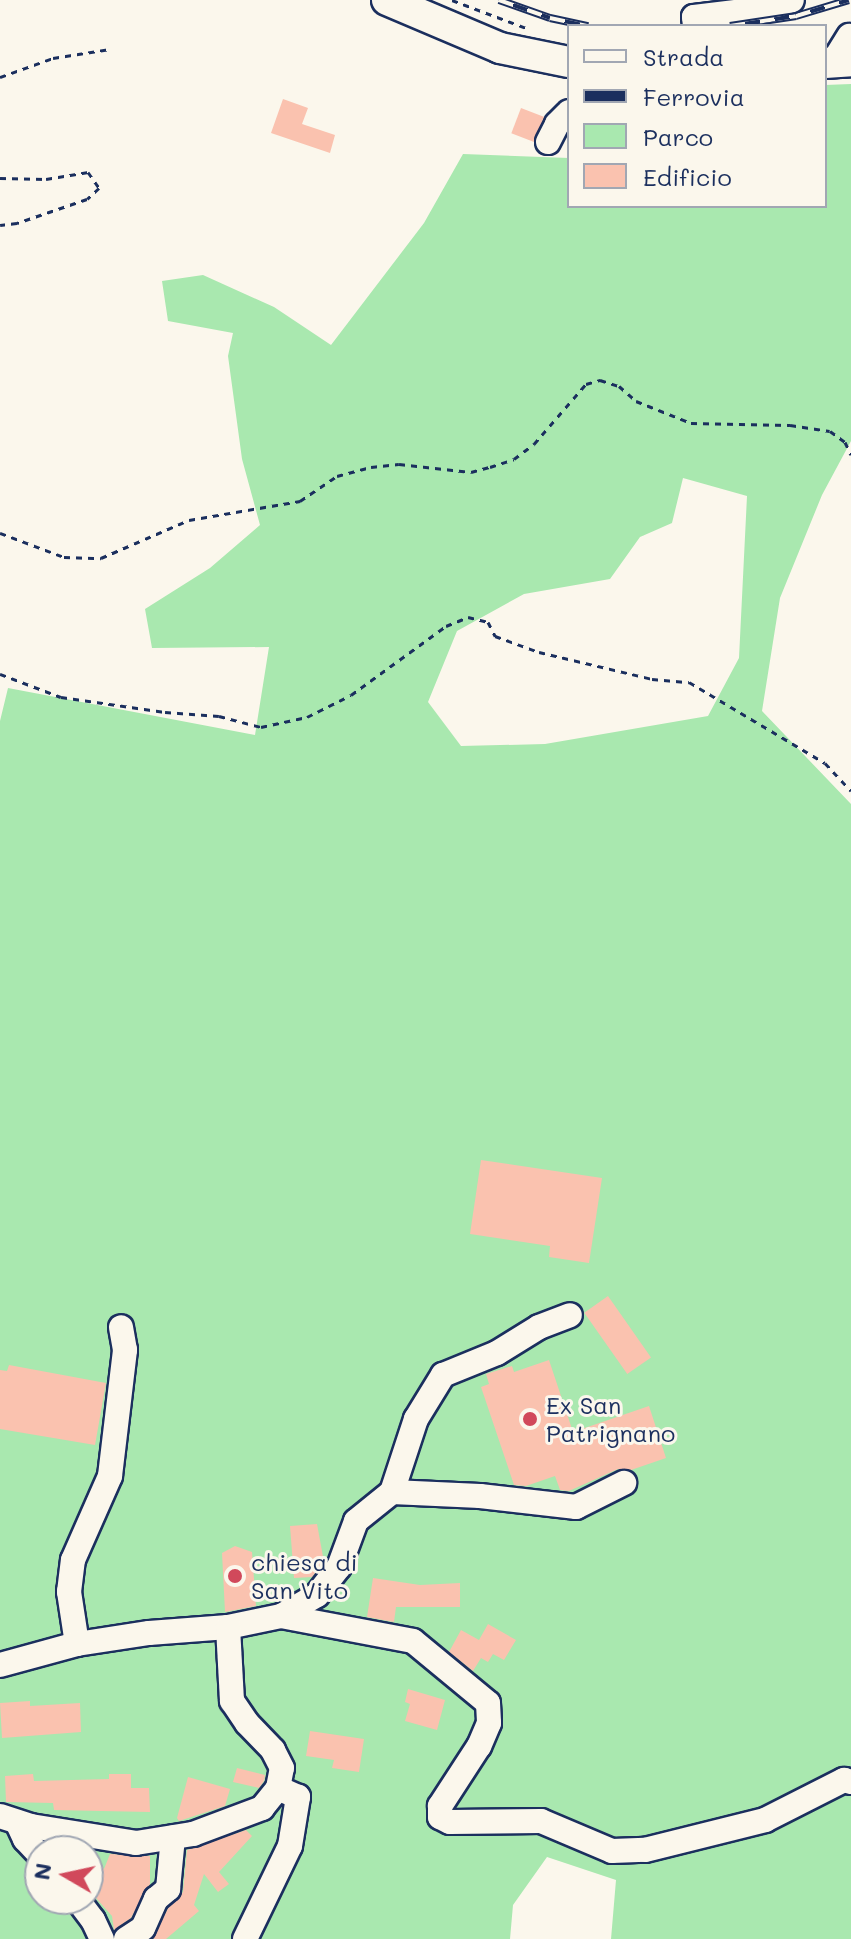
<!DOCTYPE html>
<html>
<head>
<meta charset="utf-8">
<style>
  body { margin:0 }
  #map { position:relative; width:851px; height:1939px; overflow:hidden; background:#fbf7ec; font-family:Mali,sans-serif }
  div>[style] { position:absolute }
  .green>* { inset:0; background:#a9e8af }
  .building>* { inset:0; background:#fac2af; transform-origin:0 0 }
  .path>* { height:3px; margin-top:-1.5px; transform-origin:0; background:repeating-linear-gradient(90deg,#1b2f5e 0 6px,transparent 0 12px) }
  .roads { filter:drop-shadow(2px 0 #1b2f5e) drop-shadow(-2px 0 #1b2f5e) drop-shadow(0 2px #1b2f5e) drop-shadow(0 -2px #1b2f5e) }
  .minor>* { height:24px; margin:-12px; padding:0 12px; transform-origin:12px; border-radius:12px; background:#fbf7ec }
  .major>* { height:30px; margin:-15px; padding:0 15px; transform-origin:15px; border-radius:15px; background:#fbf7ec }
  .rail>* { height:8px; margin-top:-4px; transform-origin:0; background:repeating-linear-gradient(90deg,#fbf7ec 0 15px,#1b2f5e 0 30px); box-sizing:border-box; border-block:2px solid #1b2f5e }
  .dots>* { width:22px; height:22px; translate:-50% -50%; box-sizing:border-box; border:4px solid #fbf7ec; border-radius:50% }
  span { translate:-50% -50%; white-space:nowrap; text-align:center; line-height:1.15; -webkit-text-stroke:6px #fbf7ec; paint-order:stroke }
  .poi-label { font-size:24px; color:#1b2f5e }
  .left { translate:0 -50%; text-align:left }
  .legend { position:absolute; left:567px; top:24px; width:260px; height:184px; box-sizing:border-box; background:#fbf7ec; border:2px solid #a1a7b3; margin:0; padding:10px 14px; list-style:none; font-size:24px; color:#1b2f5e }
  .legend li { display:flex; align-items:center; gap:16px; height:40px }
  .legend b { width:40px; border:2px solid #a1a7b3 }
  .north { position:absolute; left:24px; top:1835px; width:80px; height:80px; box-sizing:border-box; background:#fbf7ec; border:2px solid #a1a7b3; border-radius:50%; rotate:279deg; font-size:22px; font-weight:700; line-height:32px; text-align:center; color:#1b2f5e }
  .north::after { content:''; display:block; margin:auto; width:28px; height:36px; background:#d1495b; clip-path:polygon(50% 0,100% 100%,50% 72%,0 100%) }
</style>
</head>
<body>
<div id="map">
  <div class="green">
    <div style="clip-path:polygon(evenodd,851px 84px,851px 441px,822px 495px,780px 598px,762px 711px,851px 804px,851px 1939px,611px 1939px,616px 1880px,547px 1857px,513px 1905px,510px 1939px,0 1939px,0 721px,8px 688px,255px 735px,269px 647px,152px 648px,145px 609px,210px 568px,260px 525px,242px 459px,228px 356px,233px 333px,168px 321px,162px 281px,203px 275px,274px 307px,331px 345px,424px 223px,463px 154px,569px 158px,569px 206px,825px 206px,825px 85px,851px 84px,683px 478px,747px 496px,739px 658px,708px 716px,545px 744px,461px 746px,428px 702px,457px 631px,524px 594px,610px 579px,640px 537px,672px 523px,683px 478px,851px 84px,40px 1851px,88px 1851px,88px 1899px,40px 1899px,40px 1851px)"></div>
  </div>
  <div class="building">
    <div style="clip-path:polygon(283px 99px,308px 108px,302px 124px,335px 135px,330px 153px,271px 133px)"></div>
    <div style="left:521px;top:108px;width:25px;height:27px;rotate:21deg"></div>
    <div style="clip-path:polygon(481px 1160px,602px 1178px,589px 1263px,549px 1257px,550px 1246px,470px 1234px)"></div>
    <div style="left:608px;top:1296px;width:75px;height:29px;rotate:55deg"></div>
    <div style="clip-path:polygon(549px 1360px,573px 1432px,649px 1406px,666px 1458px,631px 1470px,618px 1469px,569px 1491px,560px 1490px,555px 1476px,526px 1486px,514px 1485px,481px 1387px,489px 1384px,486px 1374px,512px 1366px,514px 1372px)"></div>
    <div style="clip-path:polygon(9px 1365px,106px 1383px,95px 1445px,0 1429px,0 1370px,7px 1371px)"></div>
    <div style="clip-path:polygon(317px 1524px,324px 1562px,312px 1577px,294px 1578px,290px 1526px)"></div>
    <div style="clip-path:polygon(235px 1546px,252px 1552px,256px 1606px,225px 1612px,222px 1553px)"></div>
    <div style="clip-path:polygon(373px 1578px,420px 1585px,460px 1583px,460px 1607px,396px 1607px,394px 1622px,367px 1617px)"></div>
    <div style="clip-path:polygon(488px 1624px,516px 1640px,504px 1660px,493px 1654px,488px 1662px,481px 1658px,473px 1671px,449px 1652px,461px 1630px,479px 1640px)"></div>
    <div style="clip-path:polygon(408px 1689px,445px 1700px,437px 1730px,405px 1721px,410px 1704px,405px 1702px)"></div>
    <div style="clip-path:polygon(30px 1701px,30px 1706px,80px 1703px,81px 1732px,2px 1738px,0 1703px)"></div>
    <div style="clip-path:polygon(310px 1731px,364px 1739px,359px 1772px,332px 1768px,334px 1760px,306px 1756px)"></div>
    <div style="clip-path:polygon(237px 1768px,265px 1775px,264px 1781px,259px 1788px,233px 1782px)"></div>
    <div style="clip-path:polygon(33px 1774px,34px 1781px,109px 1779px,109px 1774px,131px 1774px,131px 1788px,149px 1788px,150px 1812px,54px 1810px,53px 1803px,6px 1802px,5px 1776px)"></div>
    <div style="clip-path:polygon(188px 1777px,230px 1789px,225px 1806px,179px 1821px,177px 1818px)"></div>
    <div style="clip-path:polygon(246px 1830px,252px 1836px,219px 1872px,229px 1884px,218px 1892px,204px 1874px,194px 1905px,199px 1911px,166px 1939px,153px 1939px,168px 1908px,183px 1892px,187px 1850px)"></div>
    <div style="clip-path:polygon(110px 1854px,150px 1856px,150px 1884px,131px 1918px,114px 1930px,112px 1916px,88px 1889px,88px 1874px,99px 1863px,104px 1869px)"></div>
  </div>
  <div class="path">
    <div style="left:452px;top:0;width:79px;rotate:20.7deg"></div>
    <div style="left:0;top:77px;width:56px;rotate:-19.7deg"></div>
    <div style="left:53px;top:58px;width:58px;rotate:-9deg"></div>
    <div style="left:0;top:178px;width:46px;rotate:1.2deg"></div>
    <div style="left:46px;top:179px;width:43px;rotate:-9.5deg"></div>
    <div style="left:88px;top:172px;width:19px;rotate:55deg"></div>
    <div style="left:99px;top:188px;width:16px;rotate:137deg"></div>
    <div style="left:87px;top:199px;width:74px;rotate:161.1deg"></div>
    <div style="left:17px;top:223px;width:17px;rotate:173deg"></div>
    <div style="left:0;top:533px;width:68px;rotate:20.6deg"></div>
    <div style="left:64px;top:557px;width:37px;rotate:2deg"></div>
    <div style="left:101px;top:558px;width:96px;rotate:-23.4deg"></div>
    <div style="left:189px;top:520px;width:113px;rotate:-9.7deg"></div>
    <div style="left:300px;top:501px;width:45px;rotate:-34deg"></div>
    <div style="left:337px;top:476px;width:35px;rotate:-15deg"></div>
    <div style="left:371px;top:467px;width:28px;rotate:-6deg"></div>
    <div style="left:399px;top:464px;width:72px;rotate:6.3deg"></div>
    <div style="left:471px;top:472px;width:20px;rotate:-15deg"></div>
    <div style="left:490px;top:467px;width:25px;rotate:-18deg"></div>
    <div style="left:514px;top:459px;width:25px;rotate:-37deg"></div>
    <div style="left:534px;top:444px;width:79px;rotate:-49.1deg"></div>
    <div style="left:586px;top:384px;width:15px;rotate:-16deg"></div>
    <div style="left:600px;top:380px;width:20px;rotate:18deg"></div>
    <div style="left:619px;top:386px;width:23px;rotate:41deg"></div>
    <div style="left:636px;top:401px;width:59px;rotate:21.8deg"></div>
    <div style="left:691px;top:423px;width:99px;rotate:1.2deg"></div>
    <div style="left:790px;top:425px;width:40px;rotate:8.5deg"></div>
    <div style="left:830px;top:431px;width:19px;rotate:36deg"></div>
    <div style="left:845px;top:442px;width:14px;rotate:65deg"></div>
    <div style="left:0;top:674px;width:65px;rotate:20.7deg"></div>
    <div style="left:61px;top:697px;width:105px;rotate:8.2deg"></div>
    <div style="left:165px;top:712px;width:54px;rotate:4.2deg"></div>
    <div style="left:219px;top:716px;width:43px;rotate:14.7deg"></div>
    <div style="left:261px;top:727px;width:47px;rotate:-12.3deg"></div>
    <div style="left:307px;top:717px;width:49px;rotate:-26.6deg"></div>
    <div style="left:351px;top:695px;width:117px;rotate:-36deg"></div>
    <div style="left:446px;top:626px;width:24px;rotate:-22deg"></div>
    <div style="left:468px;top:617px;width:21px;rotate:14deg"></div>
    <div style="left:488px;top:622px;width:16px;rotate:63deg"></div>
    <div style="left:495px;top:636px;width:47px;rotate:20deg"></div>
    <div style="left:539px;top:652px;width:116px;rotate:13.4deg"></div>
    <div style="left:652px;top:679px;width:37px;rotate:5deg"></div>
    <div style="left:689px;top:682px;width:158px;rotate:30.8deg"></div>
    <div style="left:825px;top:763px;width:38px;rotate:47deg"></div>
  </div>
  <div class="roads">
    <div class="minor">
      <div style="left:695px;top:26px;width:9px;rotate:-96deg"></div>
      <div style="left:694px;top:17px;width:75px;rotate:-6.9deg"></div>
      <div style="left:768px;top:8px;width:25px;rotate:-18deg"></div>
      <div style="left:833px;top:62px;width:31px;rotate:-58deg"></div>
      <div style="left:548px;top:142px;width:20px;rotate:-63deg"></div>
      <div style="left:557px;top:124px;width:17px;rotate:-45deg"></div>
      <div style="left:392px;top:1492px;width:77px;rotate:-71.8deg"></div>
      <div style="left:416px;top:1419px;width:52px;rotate:-58.5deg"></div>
      <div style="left:443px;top:1375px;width:58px;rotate:-22.2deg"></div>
      <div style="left:497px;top:1353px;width:49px;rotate:-31.8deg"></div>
      <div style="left:539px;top:1327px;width:33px;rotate:-21deg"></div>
      <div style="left:392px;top:1492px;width:88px;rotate:2.6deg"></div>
      <div style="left:480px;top:1496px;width:97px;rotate:6.5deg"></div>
      <div style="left:576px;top:1507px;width:54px;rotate:-26.6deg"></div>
      <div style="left:281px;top:1616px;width:42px;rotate:-30.3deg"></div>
      <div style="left:317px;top:1595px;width:36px;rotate:-52deg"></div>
      <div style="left:339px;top:1567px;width:49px;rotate:-69.7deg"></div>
      <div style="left:356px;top:1521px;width:46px;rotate:-38.9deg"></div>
      <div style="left:77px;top:1644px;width:53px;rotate:-98.7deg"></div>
      <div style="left:69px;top:1592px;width:32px;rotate:-83deg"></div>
      <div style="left:73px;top:1560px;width:92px;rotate:-66.2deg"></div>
      <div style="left:110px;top:1476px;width:127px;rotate:-83.2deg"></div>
      <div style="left:125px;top:1350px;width:23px;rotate:-100deg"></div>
      <div style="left:0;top:1665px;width:80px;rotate:-15.3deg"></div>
      <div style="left:77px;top:1644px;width:73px;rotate:-8.7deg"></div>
      <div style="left:149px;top:1633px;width:79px;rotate:-4.3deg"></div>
      <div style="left:228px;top:1627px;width:54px;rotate:-11.7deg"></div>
      <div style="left:281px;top:1616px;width:134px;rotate:10.7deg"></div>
      <div style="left:413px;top:1641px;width:97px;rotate:39.6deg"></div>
      <div style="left:488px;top:1703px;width:20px;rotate:87deg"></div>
      <div style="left:489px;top:1723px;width:25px;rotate:113deg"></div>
      <div style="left:479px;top:1746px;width:72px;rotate:123deg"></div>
      <div style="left:440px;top:1806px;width:11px;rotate:90deg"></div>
      <div style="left:440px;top:1817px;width:11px;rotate:27deg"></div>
      <div style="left:450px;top:1822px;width:91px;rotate:-0.6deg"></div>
      <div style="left:541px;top:1821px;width:77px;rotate:22.9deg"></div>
      <div style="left:612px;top:1851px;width:33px;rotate:-2deg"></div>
      <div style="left:645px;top:1850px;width:124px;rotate:-14deg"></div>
      <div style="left:765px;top:1820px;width:89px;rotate:-26.9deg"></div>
      <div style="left:844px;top:1780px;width:7px;rotate:16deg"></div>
      <div style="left:0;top:1816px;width:33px;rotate:18deg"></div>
      <div style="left:31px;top:1826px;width:106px;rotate:9.2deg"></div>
      <div style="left:136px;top:1843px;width:58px;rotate:-9deg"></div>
      <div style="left:193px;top:1834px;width:74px;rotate:-20.6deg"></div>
      <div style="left:262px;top:1808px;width:26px;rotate:-51deg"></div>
      <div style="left:278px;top:1788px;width:20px;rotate:-79deg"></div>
      <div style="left:282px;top:1768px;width:20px;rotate:-117deg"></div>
      <div style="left:273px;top:1750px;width:37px;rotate:-134deg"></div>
      <div style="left:247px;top:1723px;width:27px;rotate:-124deg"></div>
      <div style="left:232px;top:1701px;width:74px;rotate:-93.1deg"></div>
      <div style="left:17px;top:1822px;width:19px;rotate:65deg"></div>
      <div style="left:25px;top:1839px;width:22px;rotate:47deg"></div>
      <div style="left:77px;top:1899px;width:26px;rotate:53deg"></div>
      <div style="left:93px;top:1920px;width:21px;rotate:65deg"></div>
      <div style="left:126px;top:1939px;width:20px;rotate:-33deg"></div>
      <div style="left:143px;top:1928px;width:32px;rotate:-66deg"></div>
      <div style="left:156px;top:1899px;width:16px;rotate:-40deg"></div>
      <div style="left:168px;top:1889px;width:52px;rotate:-84.5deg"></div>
      <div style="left:245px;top:1939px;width:103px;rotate:-64.2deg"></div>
      <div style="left:290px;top:1846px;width:50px;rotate:-80.7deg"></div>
      <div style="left:298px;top:1797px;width:22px;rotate:-156deg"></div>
    </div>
    <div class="major">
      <div style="left:387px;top:0;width:123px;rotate:23deg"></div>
      <div style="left:500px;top:48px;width:70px;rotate:11.5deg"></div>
      <div style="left:825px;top:63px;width:26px;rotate:-4deg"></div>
    </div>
  </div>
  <div class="rail">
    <div style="left:499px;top:0;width:54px;rotate:19.4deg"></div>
    <div style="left:550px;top:18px;width:39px;rotate:12deg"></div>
    <div style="left:730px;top:26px;width:67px;rotate:-8.6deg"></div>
    <div style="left:796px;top:16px;width:55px;rotate:-16.8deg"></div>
  </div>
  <div class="dots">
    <div style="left:530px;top:1419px;background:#d1495b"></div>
    <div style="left:235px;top:1576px;background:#d1495b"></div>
  </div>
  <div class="poi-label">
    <span class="left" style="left:546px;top:1419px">Ex San<br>Patrignano</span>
    <span class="left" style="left:251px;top:1576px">chiesa di<br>San Vito</span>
  </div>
  <ul class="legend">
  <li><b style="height:10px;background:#fbf7ec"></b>Strada</li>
  <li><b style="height:10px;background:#1b2f5e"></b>Ferrovia</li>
  <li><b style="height:22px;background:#a9e8af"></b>Parco</li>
  <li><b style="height:22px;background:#fac2af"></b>Edificio</li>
  </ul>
  <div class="north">N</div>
</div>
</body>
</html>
